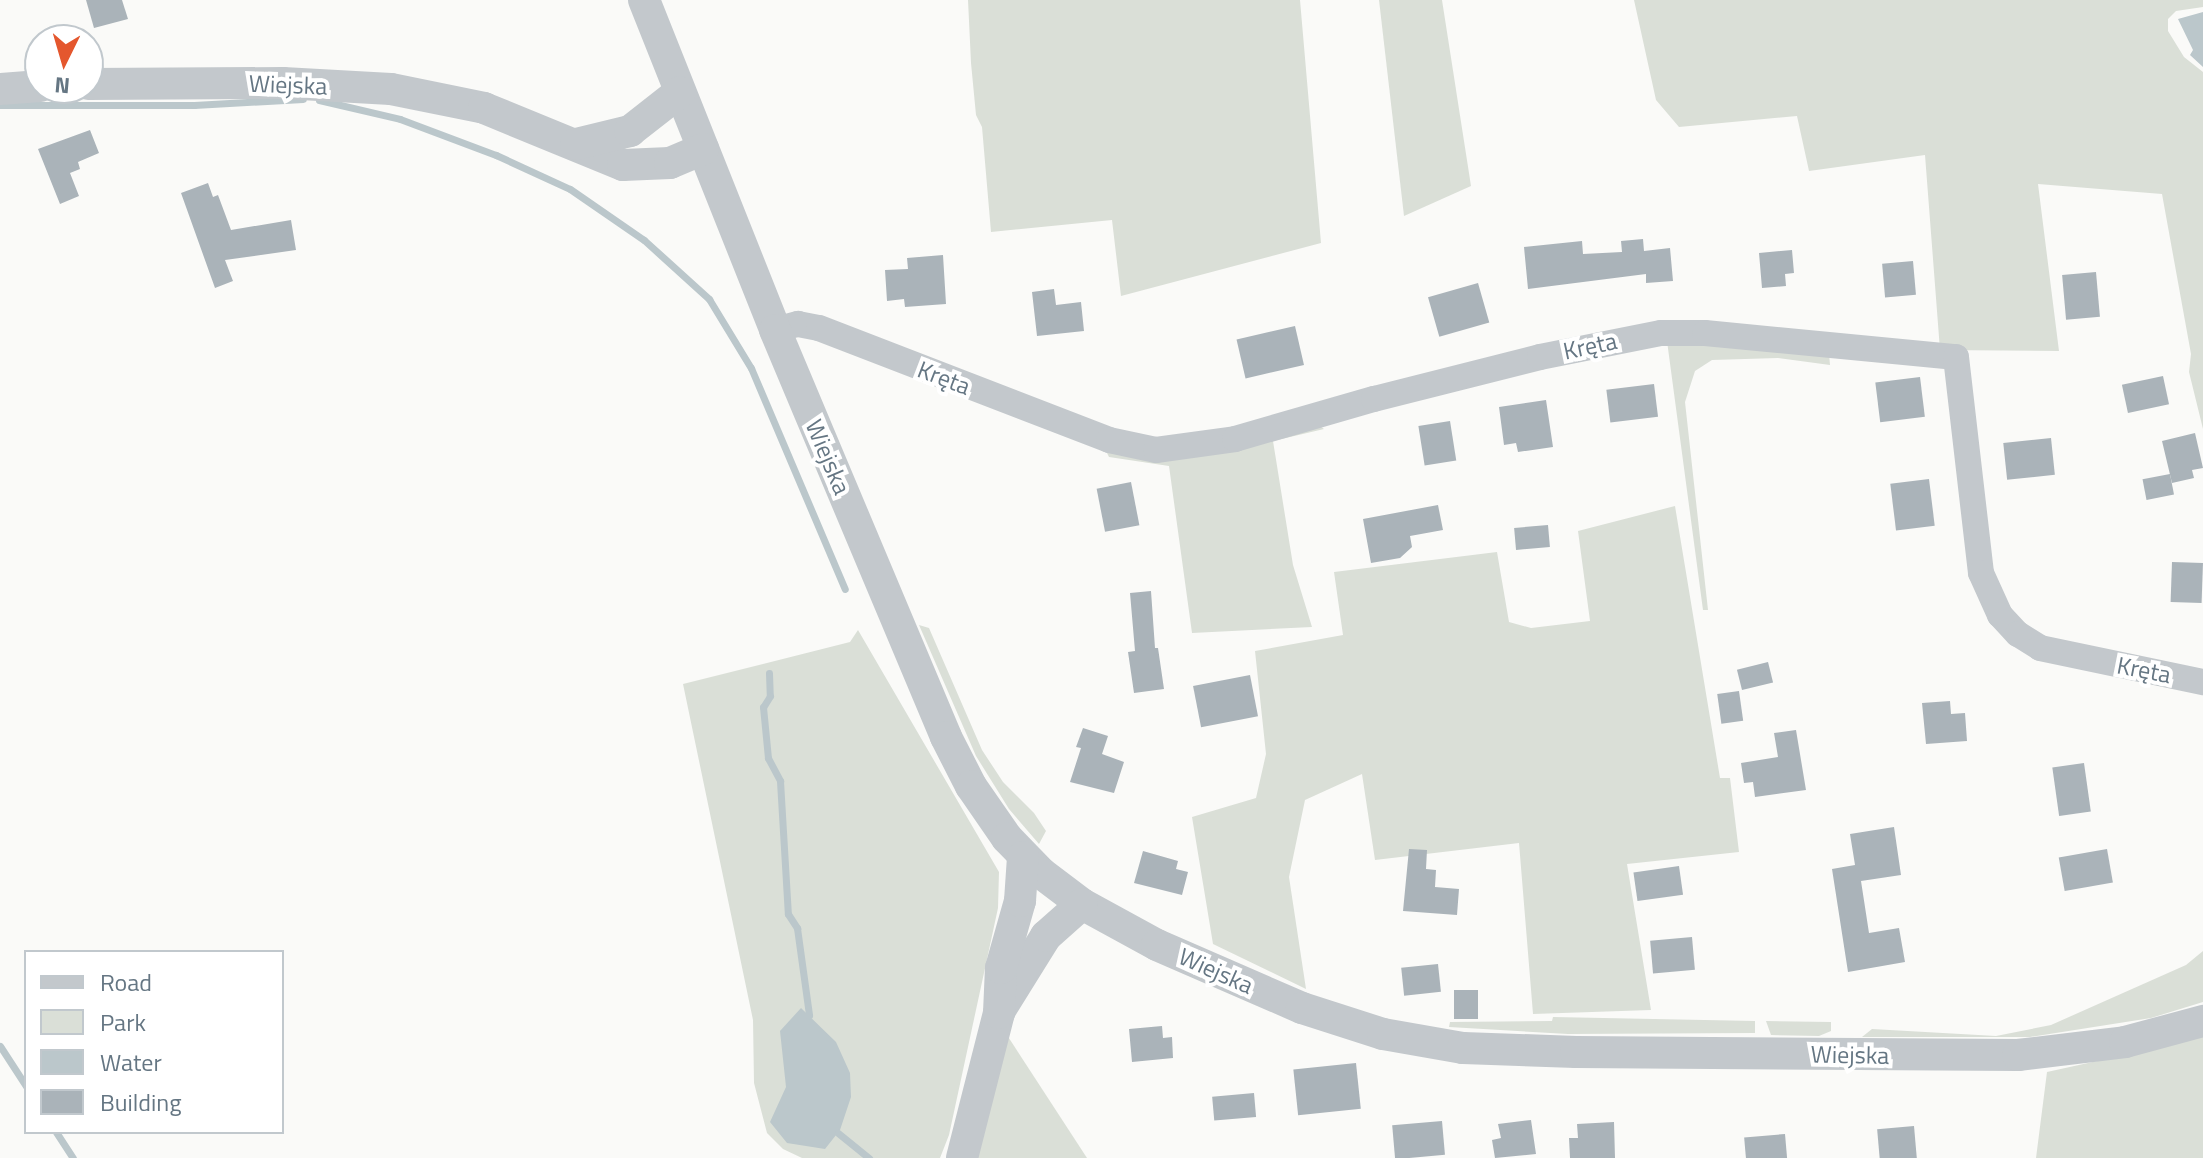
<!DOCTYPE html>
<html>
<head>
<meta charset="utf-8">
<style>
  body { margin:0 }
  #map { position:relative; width:2203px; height:1158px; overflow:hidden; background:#fafaf8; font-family:"Titillium Web",sans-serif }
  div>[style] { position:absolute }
  .green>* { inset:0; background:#dadfd7 }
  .water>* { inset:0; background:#bbc7cb }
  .stream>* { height:7px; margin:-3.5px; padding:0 3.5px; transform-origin:3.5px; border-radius:3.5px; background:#bbc7cb }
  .building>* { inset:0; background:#aab3b9; transform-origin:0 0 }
  .minor>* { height:26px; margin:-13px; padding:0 13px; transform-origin:13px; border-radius:13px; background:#c3c8cc }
  .tertiary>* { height:32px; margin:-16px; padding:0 16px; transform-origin:16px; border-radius:16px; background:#c3c8cc }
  span { translate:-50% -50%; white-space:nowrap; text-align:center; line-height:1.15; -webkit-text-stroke:8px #fff; paint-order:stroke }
  .street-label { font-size:24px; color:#657683 }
  .legend { position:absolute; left:24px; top:950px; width:260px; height:184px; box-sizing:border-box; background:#fff; border:2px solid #c1c8cd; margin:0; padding:10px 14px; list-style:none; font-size:24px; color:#657683 }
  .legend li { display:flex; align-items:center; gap:16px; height:40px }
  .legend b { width:40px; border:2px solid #c1c8cd }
  .north { position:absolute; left:24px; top:24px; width:80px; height:80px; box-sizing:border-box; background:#fff; border:2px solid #c1c8cd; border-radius:50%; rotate:185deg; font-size:22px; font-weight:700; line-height:32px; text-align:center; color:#657683 }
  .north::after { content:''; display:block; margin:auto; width:28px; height:36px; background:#e4572e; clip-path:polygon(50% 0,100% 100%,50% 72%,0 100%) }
</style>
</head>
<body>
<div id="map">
  <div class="green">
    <div style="clip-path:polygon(968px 0,1300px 0,1321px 243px,1121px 296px,1112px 220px,991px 232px,982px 127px,976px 115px,971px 63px)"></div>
    <div style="clip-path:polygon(1379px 0,1442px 0,1471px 186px,1404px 216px)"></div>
    <div style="clip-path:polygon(1634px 0,2203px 0,2203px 7px,2176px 11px,2168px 19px,2168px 31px,2184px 57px,2203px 72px,2203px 429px,2189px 372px,2191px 354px,2162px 194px,2038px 184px,2059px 351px,1940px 350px,1925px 155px,1809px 171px,1797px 116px,1679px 127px,1656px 100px)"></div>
    <div style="clip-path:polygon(1667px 341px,1829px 353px,1830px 365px,1778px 358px,1712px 360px,1695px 371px,1685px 402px,1708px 610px,1703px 610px)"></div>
    <div style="clip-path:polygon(1317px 424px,1324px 429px,1273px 441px,1293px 565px,1312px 627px,1192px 633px,1169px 466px,1109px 457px,1107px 453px)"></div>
    <div style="clip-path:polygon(1675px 506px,1720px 778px,1730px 778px,1739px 852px,1627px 864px,1651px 1010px,1533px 1014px,1519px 843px,1375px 860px,1362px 774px,1305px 800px,1289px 877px,1306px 989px,1213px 944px,1192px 817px,1256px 798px,1266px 754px,1255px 651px,1343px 635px,1334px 572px,1497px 552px,1509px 622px,1531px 628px,1590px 621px,1578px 531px)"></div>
    <div style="clip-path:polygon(919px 625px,929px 628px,982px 750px,1003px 782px,1034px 813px,1046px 831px,1039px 844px,1009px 809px,976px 756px)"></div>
    <div style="clip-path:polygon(858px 630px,999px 872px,998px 908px,949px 1135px,940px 1158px,802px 1158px,783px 1149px,767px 1133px,754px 1083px,753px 1020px,683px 684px,850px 642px)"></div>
    <div style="clip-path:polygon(2203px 951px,2203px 1002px,2151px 1018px,2030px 1037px,1862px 1037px,1872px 1029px,1996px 1036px,2051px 1025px,2186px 965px)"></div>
    <div style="clip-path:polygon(1553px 1017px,1755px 1021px,1755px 1033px,1568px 1034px,1449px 1027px,1450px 1022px,1552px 1021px)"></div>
    <div style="clip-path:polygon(1766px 1021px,1831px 1022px,1831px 1031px,1819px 1036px,1771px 1035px)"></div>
    <div style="clip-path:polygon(1005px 1032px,1087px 1158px,977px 1158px)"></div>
    <div style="clip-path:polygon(2203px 1033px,2203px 1158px,2036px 1158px,2047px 1072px,2129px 1054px)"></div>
  </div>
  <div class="water">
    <div style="clip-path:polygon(2203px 12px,2203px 67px,2190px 55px,2193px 50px,2178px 19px)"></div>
    <div style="clip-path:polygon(801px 1008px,836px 1042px,850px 1073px,851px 1097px,840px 1130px,825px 1149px,787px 1143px,770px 1122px,786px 1087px,780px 1031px)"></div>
  </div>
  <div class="stream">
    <div style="left:319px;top:100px;width:83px;rotate:13.2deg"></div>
    <div style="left:400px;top:119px;width:103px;rotate:20.6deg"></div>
    <div style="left:496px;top:155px;width:81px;rotate:24.7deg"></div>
    <div style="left:570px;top:189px;width:90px;rotate:34.6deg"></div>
    <div style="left:644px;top:240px;width:88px;rotate:42.2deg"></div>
    <div style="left:709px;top:299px;width:81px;rotate:58.7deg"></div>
    <div style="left:751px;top:368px;width:240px;rotate:67deg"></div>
    <div style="left:0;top:105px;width:194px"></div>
    <div style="left:194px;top:105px;width:109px;rotate:-3.2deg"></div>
    <div style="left:769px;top:673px;width:23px;rotate:88deg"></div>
    <div style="left:770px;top:696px;width:13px;rotate:122deg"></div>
    <div style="left:763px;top:707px;width:51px;rotate:84.4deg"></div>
    <div style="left:768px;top:758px;width:26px;rotate:62deg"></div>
    <div style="left:780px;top:781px;width:133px;rotate:86.6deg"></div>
    <div style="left:788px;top:914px;width:17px;rotate:57deg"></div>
    <div style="left:797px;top:928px;width:88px;rotate:82.1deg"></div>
    <div style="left:0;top:1046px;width:48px;rotate:57deg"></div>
    <div style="left:56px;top:1132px;width:31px;rotate:57deg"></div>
    <div style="left:838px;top:1133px;width:40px;rotate:39deg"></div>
  </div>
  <div class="building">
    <div style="clip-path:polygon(86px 0,122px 0,128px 19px,94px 28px)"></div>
    <div style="clip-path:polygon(90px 130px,99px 153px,78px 162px,80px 169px,70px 173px,79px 196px,60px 204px,38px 149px)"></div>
    <div style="clip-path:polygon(208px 183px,213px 197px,218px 195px,231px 230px,291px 220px,296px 250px,225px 260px,233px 281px,215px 288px,181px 193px)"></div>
    <div style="clip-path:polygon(1643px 239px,1644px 251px,1670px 248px,1673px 281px,1646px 283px,1646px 274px,1528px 289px,1524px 247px,1582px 241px,1583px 254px,1622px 252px,1621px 241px)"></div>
    <div style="clip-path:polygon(1792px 250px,1794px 273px,1785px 274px,1786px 286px,1762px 288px,1759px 253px)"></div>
    <div style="clip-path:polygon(943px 255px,946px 304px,905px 307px,904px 299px,887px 301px,885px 270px,908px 269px,907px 258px)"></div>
    <div style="left:1913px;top:261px;width:34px;height:31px;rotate:85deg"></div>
    <div style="left:2096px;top:272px;width:45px;height:34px;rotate:85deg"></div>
    <div style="left:1478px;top:283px;width:41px;height:52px;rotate:74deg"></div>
    <div style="clip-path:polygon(1054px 289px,1056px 305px,1081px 302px,1084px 331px,1037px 336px,1032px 292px)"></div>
    <div style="left:1295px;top:326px;width:40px;height:60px;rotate:77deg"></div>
    <div style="left:2163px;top:376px;width:29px;height:42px;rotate:78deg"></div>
    <div style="left:1920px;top:377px;width:40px;height:45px;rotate:83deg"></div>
    <div style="left:1654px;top:384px;width:33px;height:48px;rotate:83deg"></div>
    <div style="clip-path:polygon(1546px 400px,1553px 447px,1518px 452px,1516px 443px,1504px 445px,1499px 407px)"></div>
    <div style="left:1450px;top:421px;width:40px;height:32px;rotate:81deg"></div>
    <div style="clip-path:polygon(2195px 433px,2203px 468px,2192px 470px,2194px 478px,2172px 483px,2162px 441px)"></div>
    <div style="left:2051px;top:438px;width:37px;height:48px;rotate:84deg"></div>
    <div style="left:2170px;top:474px;width:21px;height:28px;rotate:79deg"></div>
    <div style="left:1929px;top:479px;width:47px;height:39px;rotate:83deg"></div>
    <div style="left:1131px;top:482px;width:44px;height:35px;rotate:79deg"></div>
    <div style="clip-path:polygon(1438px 505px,1443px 530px,1410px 536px,1412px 547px,1400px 558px,1371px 563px,1363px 519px)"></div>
    <div style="left:1548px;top:525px;width:22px;height:34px;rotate:85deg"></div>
    <div style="left:2172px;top:562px;width:31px;height:40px;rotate:2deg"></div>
    <div style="clip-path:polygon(1151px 591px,1155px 648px,1158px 648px,1164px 689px,1134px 693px,1128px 652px,1135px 651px,1130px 593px)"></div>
    <div style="left:1768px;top:662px;width:21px;height:32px;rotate:76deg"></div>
    <div style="left:1250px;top:675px;width:42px;height:58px;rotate:79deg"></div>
    <div style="left:1739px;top:691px;width:30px;height:22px;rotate:82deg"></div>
    <div style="clip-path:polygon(1950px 701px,1951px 714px,1965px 713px,1967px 741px,1926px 744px,1922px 703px)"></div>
    <div style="clip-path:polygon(1083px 728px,1108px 736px,1102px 754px,1124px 762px,1114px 793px,1070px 782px,1081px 748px,1076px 747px)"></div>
    <div style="clip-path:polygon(1796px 730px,1806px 790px,1755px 797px,1753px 782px,1744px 783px,1741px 763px,1778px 757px,1774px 733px)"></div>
    <div style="left:2084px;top:763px;width:49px;height:32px;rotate:82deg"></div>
    <div style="clip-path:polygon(1894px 827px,1901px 875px,1861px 881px,1869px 933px,1899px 928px,1905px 962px,1848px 972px,1832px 869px,1855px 865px,1850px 834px)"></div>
    <div style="clip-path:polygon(1409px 849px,1427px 850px,1426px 869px,1436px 870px,1435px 887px,1459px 889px,1457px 915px,1403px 911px)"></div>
    <div style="left:2107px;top:849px;width:34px;height:49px;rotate:80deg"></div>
    <div style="clip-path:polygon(1143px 851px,1178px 861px,1176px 869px,1188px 872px,1182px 895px,1134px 883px)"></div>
    <div style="left:1679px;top:866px;width:29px;height:46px;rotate:82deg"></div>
    <div style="left:1692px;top:937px;width:33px;height:42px;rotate:85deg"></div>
    <div style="left:1438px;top:964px;width:28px;height:37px;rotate:84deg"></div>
    <div style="left:1454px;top:990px;width:24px;height:29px"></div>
    <div style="clip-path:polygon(1162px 1026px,1163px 1038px,1172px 1037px,1173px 1058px,1132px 1062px,1129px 1029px)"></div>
    <div style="left:1356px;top:1063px;width:46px;height:63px;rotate:84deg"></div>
    <div style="left:1254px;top:1093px;width:24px;height:42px;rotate:85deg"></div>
    <div style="clip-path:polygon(1531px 1120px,1536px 1154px,1495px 1158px,1492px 1140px,1501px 1138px,1498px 1124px)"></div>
    <div style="left:1442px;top:1121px;width:34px;height:50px;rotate:85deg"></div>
    <div style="clip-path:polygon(1614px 1122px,1615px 1158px,1570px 1158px,1569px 1138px,1578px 1138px,1577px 1124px)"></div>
    <div style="left:1914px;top:1126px;width:32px;height:37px;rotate:85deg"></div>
    <div style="left:1785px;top:1134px;width:24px;height:41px;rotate:85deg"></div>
  </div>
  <div class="minor">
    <div style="left:775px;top:330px;width:24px;rotate:-15deg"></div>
    <div style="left:798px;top:324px;width:21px;rotate:11deg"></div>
    <div style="left:819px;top:328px;width:311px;rotate:21.1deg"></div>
    <div style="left:1109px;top:440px;width:48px;rotate:12deg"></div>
    <div style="left:1156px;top:450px;width:80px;rotate:-7.9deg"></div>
    <div style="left:1235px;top:439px;width:145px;rotate:-16.1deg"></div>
    <div style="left:1374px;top:399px;width:171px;rotate:-14.2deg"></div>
    <div style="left:1540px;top:357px;width:123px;rotate:-11.2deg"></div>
    <div style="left:1661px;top:333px;width:44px"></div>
    <div style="left:1705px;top:333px;width:252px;rotate:5.5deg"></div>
    <div style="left:1956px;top:357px;width:217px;rotate:83.4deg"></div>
    <div style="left:1981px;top:573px;width:46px;rotate:65.7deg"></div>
    <div style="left:2000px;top:615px;width:26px;rotate:47deg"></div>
    <div style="left:2018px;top:634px;width:26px;rotate:32deg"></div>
    <div style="left:2040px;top:648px;width:167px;rotate:11.8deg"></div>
  </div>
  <div class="tertiary">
    <div style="left:644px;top:0;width:355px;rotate:68.3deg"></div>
    <div style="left:775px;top:330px;width:441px;rotate:67.2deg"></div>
    <div style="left:946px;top:737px;width:55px;rotate:63deg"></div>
    <div style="left:971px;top:786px;width:63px;rotate:55.3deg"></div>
    <div style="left:1007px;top:838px;width:49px;rotate:45.8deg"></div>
    <div style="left:1041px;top:873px;width:51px;rotate:37.1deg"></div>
    <div style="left:1082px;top:904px;width:85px;rotate:28.7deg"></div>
    <div style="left:1157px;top:945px;width:158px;rotate:23.5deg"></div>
    <div style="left:1302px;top:1008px;width:85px;rotate:17.8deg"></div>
    <div style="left:1383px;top:1034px;width:81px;rotate:9.9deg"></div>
    <div style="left:1463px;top:1048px;width:113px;rotate:2deg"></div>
    <div style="left:1576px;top:1052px;width:442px;rotate:0.4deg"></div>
    <div style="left:2018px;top:1055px;width:108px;rotate:-6.9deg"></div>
    <div style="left:2125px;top:1042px;width:81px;rotate:-15.1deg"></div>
    <div style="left:88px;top:84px;width:195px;rotate:-0.3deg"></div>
    <div style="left:283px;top:83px;width:108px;rotate:3.2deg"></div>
    <div style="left:391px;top:89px;width:95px;rotate:11.5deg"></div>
    <div style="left:484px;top:108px;width:150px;rotate:22.3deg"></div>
    <div style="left:623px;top:165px;width:47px;rotate:-2.4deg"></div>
    <div style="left:670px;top:163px;width:36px;rotate:-23deg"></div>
    <div style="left:0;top:89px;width:40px;rotate:-4.3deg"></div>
    <div style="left:576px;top:144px;width:56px;rotate:-13.5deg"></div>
    <div style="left:630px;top:131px;width:63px;rotate:-38deg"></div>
    <div style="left:1000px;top:1010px;width:87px;rotate:-58.1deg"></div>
    <div style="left:1046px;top:936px;width:48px;rotate:-41.6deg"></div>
    <div style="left:962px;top:1158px;width:150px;rotate:-75.7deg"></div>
    <div style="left:999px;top:1013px;width:45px;rotate:-87.5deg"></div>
    <div style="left:1001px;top:968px;width:70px;rotate:-74.2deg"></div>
    <div style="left:1020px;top:901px;width:44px;rotate:-86.1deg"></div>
  </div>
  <div class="street-label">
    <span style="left:288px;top:85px;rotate:2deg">Wiejska</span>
    <span style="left:1590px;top:346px;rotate:-12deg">Kręta</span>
    <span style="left:944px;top:378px;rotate:21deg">Kręta</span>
    <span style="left:828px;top:457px;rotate:67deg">Wiejska</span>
    <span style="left:2144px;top:670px;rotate:11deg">Kręta</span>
    <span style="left:1216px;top:971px;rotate:24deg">Wiejska</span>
    <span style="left:1850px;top:1055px;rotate:1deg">Wiejska</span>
  </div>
  <ul class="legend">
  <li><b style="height:10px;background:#c3c8cc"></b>Road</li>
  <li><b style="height:22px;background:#dadfd7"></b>Park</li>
  <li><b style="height:22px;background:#bbc7cb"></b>Water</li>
  <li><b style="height:22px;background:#aab3b9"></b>Building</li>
  </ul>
  <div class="north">N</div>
</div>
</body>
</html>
